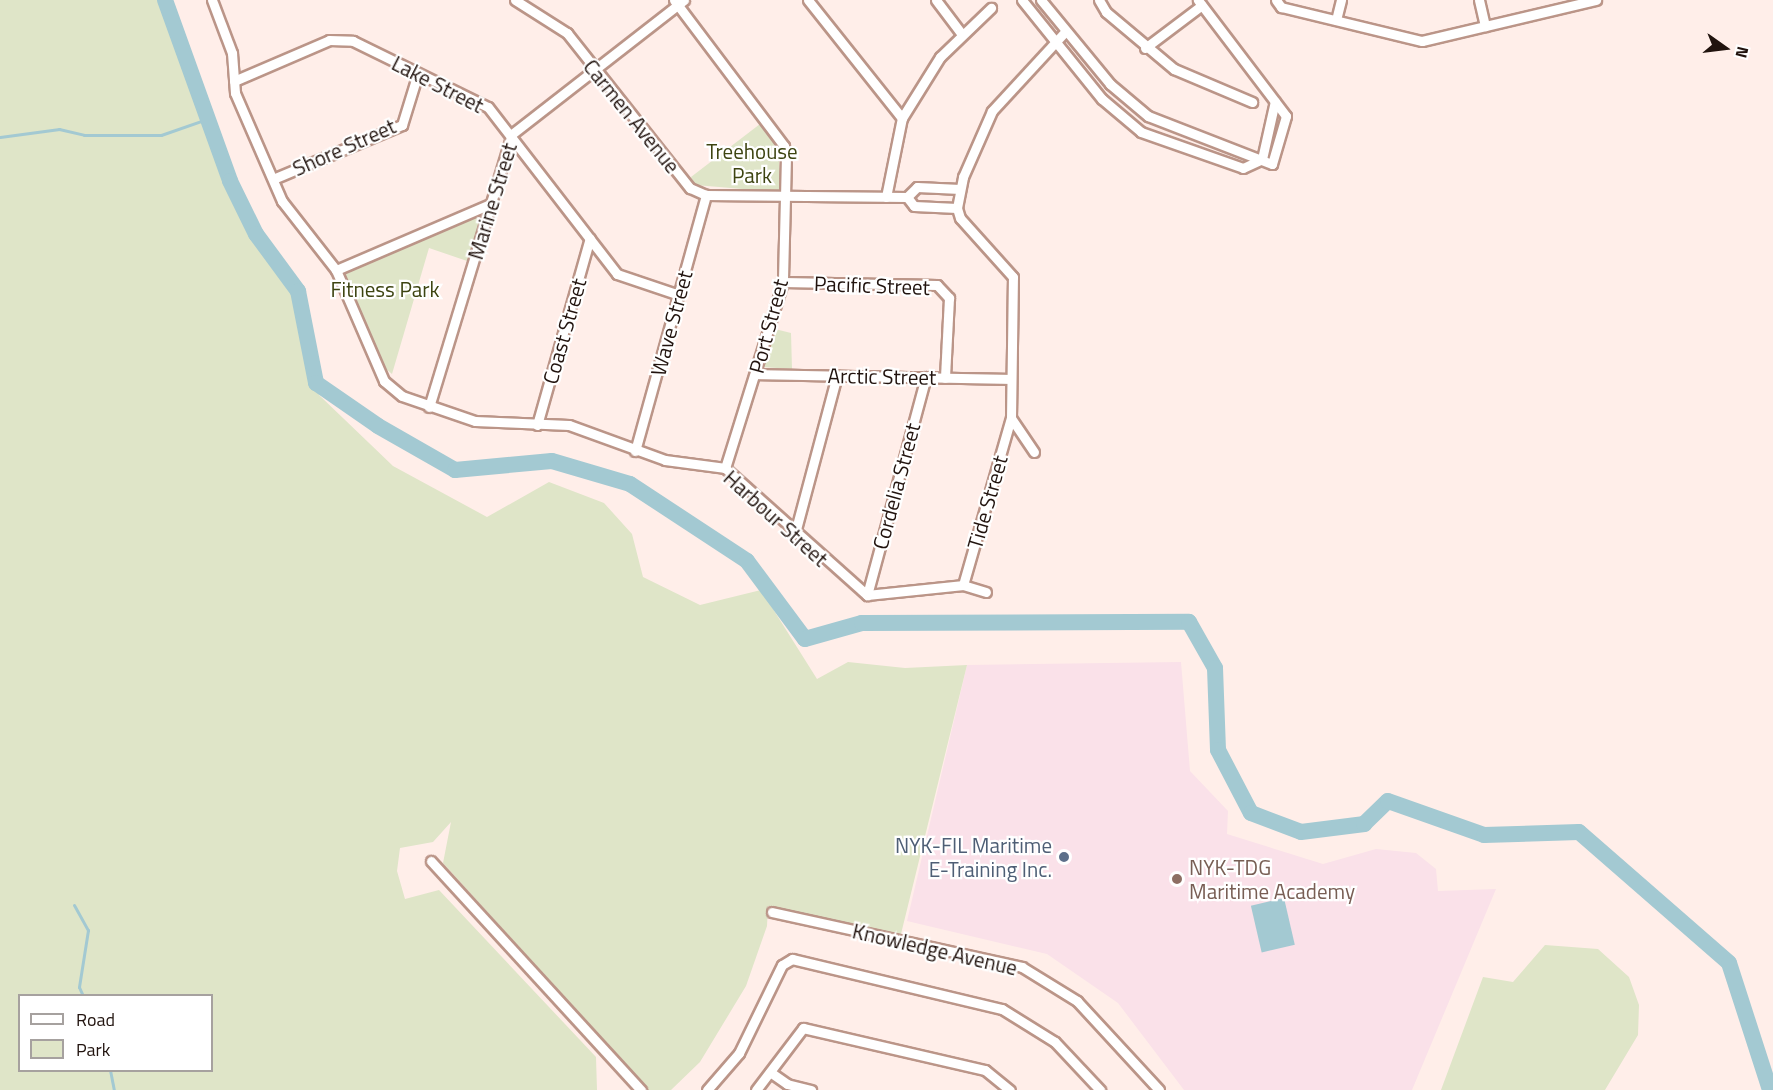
<!DOCTYPE html>
<html>
<head>
<meta charset="utf-8">
<style>
  body { margin:0 }
  #map { position:relative; width:1773px; height:1090px; overflow:hidden; background:#ffeee9; font-family:"Titillium Web",sans-serif }
  div>[style] { position:absolute }
  .education>* { inset:0; background:#fae1e9 }
  .green>* { inset:0; background:#dfe5c8 }
  .water>* { inset:0; background:#a3c9d2; transform-origin:0 0 }
  .stream>* { height:3px; margin:-1.5px; padding:0 1.5px; transform-origin:1.5px; border-radius:1.5px; background:#a3c9d2 }
  .river>* { height:16px; margin:-8px; padding:0 8px; transform-origin:8px; border-radius:8px; background:#a3c9d2 }
  .roads { filter:drop-shadow(2px 0 #bb9588) drop-shadow(-2px 0 #bb9588) drop-shadow(0 2px #bb9588) drop-shadow(0 -2px #bb9588) }
  .minor>* { height:9px; margin:-4.5px; padding:0 4.5px; transform-origin:4.5px; border-radius:4.5px; background:#fff }
  .dots>* { width:16px; height:16px; translate:-50% -50%; box-sizing:border-box; border:3px solid #fff; border-radius:50% }
  span { translate:-50% -50%; white-space:nowrap; text-align:center; line-height:1.15; -webkit-text-stroke:4.5px #fff; paint-order:stroke }
  .street-label { font-size:21px; color:#21130e }
  .park-label { font-size:21px; color:#3d4411 }
  .service-label { font-size:21px; color:#4e5e75 }
  .right { translate:-100% -50%; text-align:right }
  .education-label { font-size:21px; color:#785e54 }
  .left { translate:0 -50%; text-align:left }
  .legend { position:absolute; left:18px; top:994px; width:195px; height:78px; box-sizing:border-box; background:#fff; border:2px solid #a6a19f; margin:0; padding:8px 10px; list-style:none; font-size:18px; color:#21130e }
  .legend li { display:flex; align-items:center; gap:12px; height:30px }
  .legend b { width:30px; border:2px solid #a6a19f }
  .north { position:absolute; left:1695px; top:18px; width:60px; height:60px; -webkit-text-stroke:4px #fff; paint-order:stroke; rotate:104deg; font-size:16px; font-weight:700; line-height:24px; text-align:center; color:#21130e }
  .north::after { content:''; display:block; margin:auto; width:21px; height:27px; background:#21130e; clip-path:polygon(50% 0,100% 100%,50% 72%,0 100%) }
</style>
</head>
<body>
<div id="map">
  <div class="education">
    <div style="clip-path:polygon(1181px 662px,1190px 771px,1228px 811px,1227px 834px,1323px 864px,1376px 849px,1416px 853px,1436px 869px,1438px 891px,1496px 889px,1412px 1090px,1184px 1090px,1118px 1003px,1047px 954px,907px 921px,967px 665px)"></div>
  </div>
  <div class="green">
    <div style="clip-path:polygon(evenodd,0 0,165px 0,230px 181px,256px 234px,298px 291px,319px 395px,393px 466px,487px 517px,549px 482px,604px 503px,632px 534px,643px 577px,700px 605px,761px 590px,817px 679px,848px 662px,905px 668px,967px 665px,901px 934px,768px 906px,767px 926px,746px 986px,700px 1062px,671px 1090px,648px 1090px,443px 863px,451px 822px,433px 842px,400px 848px,397px 871px,405px 899px,439px 890px,596px 1057px,597px 1090px,0 1090px,0 0,20px 996px,212px 996px,212px 1070px,20px 1070px,20px 996px)"></div>
    <div style="clip-path:polygon(760px 124px,779px 147px,780px 192px,695px 185px,691px 177px)"></div>
    <div style="clip-path:polygon(486px 209px,470px 262px,429px 248px,392px 374px,379px 363px,344px 273px)"></div>
    <div style="clip-path:polygon(775px 329px,791px 333px,792px 369px,762px 367px)"></div>
    <div style="clip-path:polygon(1545px 945px,1598px 949px,1629px 977px,1639px 1005px,1638px 1035px,1605px 1090px,1441px 1090px,1483px 977px,1513px 982px)"></div>
  </div>
  <div class="water">
    <div style="left:1284px;top:898px;width:48px;height:34px;rotate:77deg"></div>
  </div>
  <div class="stream">
    <div style="left:0;top:137px;width:60px;rotate:-7.7deg"></div>
    <div style="left:59px;top:129px;width:26px;rotate:13deg"></div>
    <div style="left:84px;top:135px;width:77px"></div>
    <div style="left:161px;top:135px;width:49px;rotate:-19.2deg"></div>
    <div style="left:74px;top:905px;width:29px;rotate:61deg"></div>
    <div style="left:88px;top:930px;width:58px;rotate:99deg"></div>
    <div style="left:79px;top:987px;width:10px;rotate:66deg"></div>
    <div style="left:110px;top:1070px;width:20px;rotate:79deg"></div>
  </div>
  <div class="river">
    <div style="left:165px;top:0;width:192px;rotate:70.2deg"></div>
    <div style="left:230px;top:181px;width:59px;rotate:63.9deg"></div>
    <div style="left:256px;top:234px;width:71px;rotate:53.6deg"></div>
    <div style="left:298px;top:291px;width:94px;rotate:78.9deg"></div>
    <div style="left:316px;top:383px;width:75px;rotate:34.7deg"></div>
    <div style="left:378px;top:426px;width:89px;rotate:29.7deg"></div>
    <div style="left:455px;top:470px;width:97px;rotate:-5.3deg"></div>
    <div style="left:552px;top:461px;width:81px;rotate:16.4deg"></div>
    <div style="left:630px;top:484px;width:140px;rotate:33.3deg"></div>
    <div style="left:747px;top:561px;width:97px;rotate:53.4deg"></div>
    <div style="left:805px;top:639px;width:59px;rotate:-15.7deg"></div>
    <div style="left:862px;top:623px;width:327px;rotate:-0.2deg"></div>
    <div style="left:1189px;top:622px;width:53px;rotate:60.5deg"></div>
    <div style="left:1215px;top:668px;width:82px;rotate:87.9deg"></div>
    <div style="left:1218px;top:750px;width:71px;rotate:62.4deg"></div>
    <div style="left:1251px;top:813px;width:53px;rotate:20.8deg"></div>
    <div style="left:1301px;top:832px;width:64px;rotate:-7.2deg"></div>
    <div style="left:1364px;top:824px;width:33px;rotate:-44deg"></div>
    <div style="left:1388px;top:801px;width:102px;rotate:19.5deg"></div>
    <div style="left:1484px;top:835px;width:95px;rotate:-1.8deg"></div>
    <div style="left:1579px;top:832px;width:199px;rotate:41.1deg"></div>
    <div style="left:1729px;top:963px;width:133px;rotate:72.1deg"></div>
  </div>
  <div class="roads">
    <div class="minor">
      <div style="left:212px;top:0;width:57px;rotate:69.3deg"></div>
      <div style="left:232px;top:53px;width:40px;rotate:85.7deg"></div>
      <div style="left:235px;top:93px;width:118px;rotate:66.5deg"></div>
      <div style="left:282px;top:201px;width:88px;rotate:52deg"></div>
      <div style="left:336px;top:270px;width:121px;rotate:66.6deg"></div>
      <div style="left:384px;top:381px;width:23px;rotate:40deg"></div>
      <div style="left:402px;top:396px;width:77px;rotate:18.9deg"></div>
      <div style="left:475px;top:421px;width:94px;rotate:2.4deg"></div>
      <div style="left:569px;top:425px;width:102px;rotate:20deg"></div>
      <div style="left:665px;top:460px;width:61px;rotate:7.6deg"></div>
      <div style="left:725px;top:468px;width:191px;rotate:41.8deg"></div>
      <div style="left:867px;top:595px;width:97px;rotate:-5.9deg"></div>
      <div style="left:963px;top:585px;width:24px;rotate:17deg"></div>
      <div style="left:515px;top:0;width:62px;rotate:32.4deg"></div>
      <div style="left:567px;top:33px;width:198px;rotate:51.6deg"></div>
      <div style="left:690px;top:188px;width:17px;rotate:24deg"></div>
      <div style="left:706px;top:195px;width:201px;rotate:0.6deg"></div>
      <div style="left:907px;top:197px;width:14px;rotate:-45deg"></div>
      <div style="left:917px;top:187px;width:43px;rotate:2.7deg"></div>
      <div style="left:674px;top:0;width:183px;rotate:53deg"></div>
      <div style="left:784px;top:146px;width:10px;rotate:79deg"></div>
      <div style="left:786px;top:156px;width:126px;rotate:91.4deg"></div>
      <div style="left:783px;top:282px;width:195px;rotate:107.3deg"></div>
      <div style="left:808px;top:0;width:151px;rotate:51.5deg"></div>
      <div style="left:936px;top:0;width:41px;rotate:52.9deg"></div>
      <div style="left:1022px;top:0;width:127px;rotate:51.1deg"></div>
      <div style="left:1102px;top:99px;width:51px;rotate:40.2deg"></div>
      <div style="left:1141px;top:132px;width:108px;rotate:19.4deg"></div>
      <div style="left:1243px;top:168px;width:21px;rotate:-25deg"></div>
      <div style="left:1041px;top:0;width:109px;rotate:50.6deg"></div>
      <div style="left:1110px;top:84px;width:50px;rotate:40.1deg"></div>
      <div style="left:1148px;top:116px;width:133px;rotate:21.2deg"></div>
      <div style="left:1272px;top:164px;width:50px;rotate:-73.7deg"></div>
      <div style="left:1286px;top:116px;width:146px;rotate:-127.2deg"></div>
      <div style="left:1099px;top:0;width:14px;rotate:60deg"></div>
      <div style="left:1106px;top:12px;width:89px;rotate:40deg"></div>
      <div style="left:1174px;top:69px;width:85px;rotate:22.9deg"></div>
      <div style="left:1276px;top:0;width:9px;rotate:54deg"></div>
      <div style="left:1281px;top:7px;width:145px;rotate:13.6deg"></div>
      <div style="left:1422px;top:41px;width:179px;rotate:-13.3deg"></div>
      <div style="left:1479px;top:0;width:27px;rotate:77deg"></div>
      <div style="left:1336px;top:20px;width:21px;rotate:-76deg"></div>
      <div style="left:1145px;top:48px;width:71px;rotate:-37deg"></div>
      <div style="left:234px;top:81px;width:103px;rotate:-23.3deg"></div>
      <div style="left:329px;top:40px;width:24px;rotate:2deg"></div>
      <div style="left:353px;top:41px;width:150px;rotate:26.1deg"></div>
      <div style="left:488px;top:107px;width:211px;rotate:52.3deg"></div>
      <div style="left:617px;top:274px;width:65px;rotate:18.7deg"></div>
      <div style="left:1262px;top:159px;width:59px;rotate:-77.4deg"></div>
      <div style="left:273px;top:179px;width:140px;rotate:-22.7deg"></div>
      <div style="left:402px;top:125px;width:54px;rotate:-72.9deg"></div>
      <div style="left:886px;top:197px;width:81px;rotate:-78.6deg"></div>
      <div style="left:902px;top:118px;width:72px;rotate:-58.1deg"></div>
      <div style="left:940px;top:57px;width:71px;rotate:-43.9deg"></div>
      <div style="left:907px;top:197px;width:11px;rotate:52deg"></div>
      <div style="left:914px;top:206px;width:43px;rotate:2.7deg"></div>
      <div style="left:336px;top:270px;width:168px;rotate:-23.2deg"></div>
      <div style="left:783px;top:282px;width:154px;rotate:1.1deg"></div>
      <div style="left:937px;top:285px;width:18px;rotate:47deg"></div>
      <div style="left:949px;top:298px;width:80px;rotate:92.9deg"></div>
      <div style="left:755px;top:374px;width:254px;rotate:1.1deg"></div>
      <div style="left:429px;top:407px;width:285px;rotate:-73.1deg"></div>
      <div style="left:512px;top:134px;width:218px;rotate:-37.9deg"></div>
      <div style="left:537px;top:425px;width:194px;rotate:-74.2deg"></div>
      <div style="left:635px;top:451px;width:266px;rotate:-74.5deg"></div>
      <div style="left:1034px;top:452px;width:41px;rotate:-124.1deg"></div>
      <div style="left:1011px;top:418px;width:141px;rotate:-89.2deg"></div>
      <div style="left:1013px;top:277px;width:79px;rotate:-131.9deg"></div>
      <div style="left:960px;top:218px;width:10px;rotate:-107deg"></div>
      <div style="left:957px;top:208px;width:32px;rotate:-79deg"></div>
      <div style="left:963px;top:177px;width:72px;rotate:-66.3deg"></div>
      <div style="left:992px;top:111px;width:108px;rotate:-47.3deg"></div>
      <div style="left:795px;top:533px;width:163px;rotate:-75.1deg"></div>
      <div style="left:963px;top:585px;width:174px;rotate:-74deg"></div>
      <div style="left:867px;top:595px;width:226px;rotate:-74.9deg"></div>
      <div style="left:431px;top:861px;width:311px;rotate:47.5deg"></div>
      <div style="left:772px;top:912px;width:256px;rotate:12.4deg"></div>
      <div style="left:1022px;top:967px;width:65px;rotate:31.7deg"></div>
      <div style="left:1077px;top:1001px;width:121px;rotate:47.3deg"></div>
      <div style="left:770px;top:1072px;width:21px;rotate:35deg"></div>
      <div style="left:787px;top:1084px;width:25px;rotate:14deg"></div>
      <div style="left:707px;top:1090px;width:49px;rotate:-49.1deg"></div>
      <div style="left:739px;top:1053px;width:98px;rotate:-64deg"></div>
      <div style="left:782px;top:965px;width:12px;rotate:-31deg"></div>
      <div style="left:792px;top:959px;width:216px;rotate:13.4deg"></div>
      <div style="left:1002px;top:1009px;width:62px;rotate:31.9deg"></div>
      <div style="left:1055px;top:1042px;width:66px;rotate:46.8deg"></div>
      <div style="left:756px;top:1090px;width:78px;rotate:-52.8deg"></div>
      <div style="left:803px;top:1028px;width:187px;rotate:13deg"></div>
      <div style="left:985px;top:1070px;width:32px;rotate:39deg"></div>
    </div>
  </div>
  <div class="dots">
    <div style="left:1064px;top:857px;background:#5c6f8a"></div>
    <div style="left:1177px;top:879px;background:#8d6e63"></div>
  </div>
  <div class="street-label">
    <span style="left:438px;top:84px;rotate:27deg">Lake Street</span>
    <span style="left:632px;top:116px;rotate:51deg">Carmen Avenue</span>
    <span style="left:344px;top:147px;rotate:-24deg">Shore Street</span>
    <span style="left:492px;top:201px;rotate:-73deg">Marine Street</span>
    <span style="left:872px;top:285px;rotate:2deg">Pacific Street</span>
    <span style="left:671px;top:323px;rotate:-75deg">Wave Street</span>
    <span style="left:768px;top:326px;rotate:-75deg">Port Street</span>
    <span style="left:564px;top:331px;rotate:-74deg">Coast Street</span>
    <span style="left:882px;top:376px;rotate:1deg">Arctic Street</span>
    <span style="left:896px;top:486px;rotate:-75deg">Cordelia Street</span>
    <span style="left:987px;top:502px;rotate:-74deg">Tide Street</span>
    <span style="left:776px;top:518px;rotate:42deg">Harbour Street</span>
    <span style="left:935px;top:949px;rotate:13deg">Knowledge Avenue</span>
  </div>
  <div class="park-label">
    <span style="left:752px;top:163px">Treehouse<br>Park</span>
    <span style="left:385px;top:289px">Fitness Park</span>
  </div>
  <div class="service-label">
    <span class="right" style="left:1052px;top:857px">NYK-FIL Maritime<br>E-Training Inc.</span>
  </div>
  <div class="education-label">
    <span class="left" style="left:1189px;top:879px">NYK-TDG<br>Maritime Academy</span>
  </div>
  <ul class="legend">
  <li><b style="height:8px;background:#fff"></b>Road</li>
  <li><b style="height:16px;background:#dfe5c8"></b>Park</li>
  </ul>
  <div class="north">N</div>
</div>
</body>
</html>
